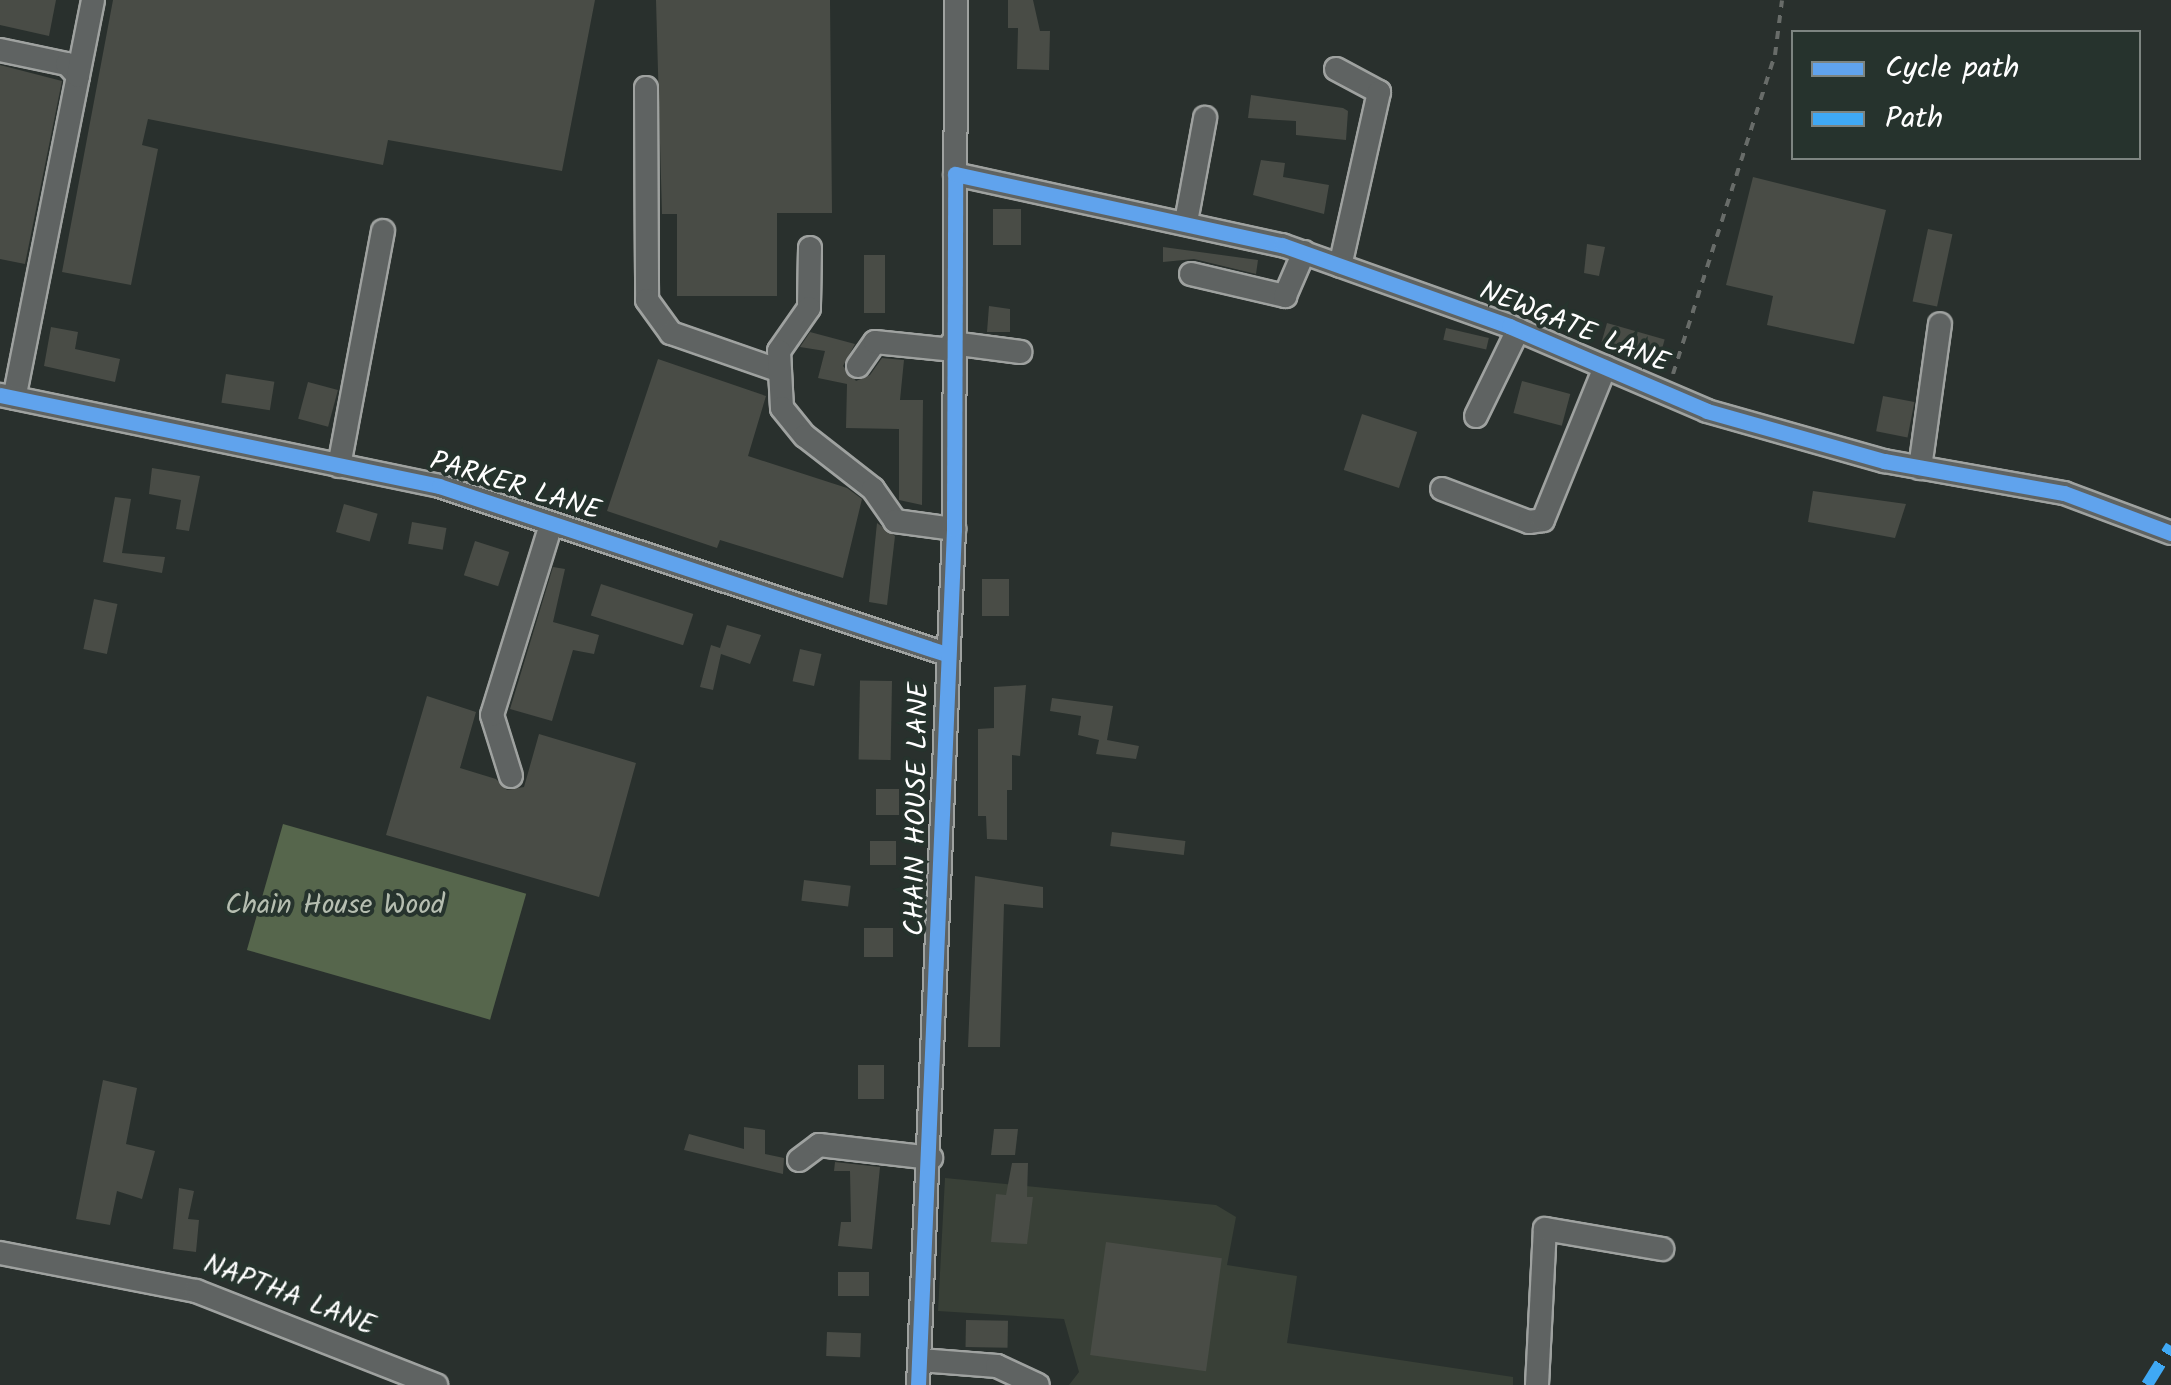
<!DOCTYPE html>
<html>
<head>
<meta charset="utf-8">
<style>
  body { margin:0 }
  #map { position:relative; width:2171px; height:1385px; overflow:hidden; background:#29302d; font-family:Kalam,sans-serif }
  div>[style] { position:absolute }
  .built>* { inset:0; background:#394037 }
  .green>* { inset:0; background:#56664c; transform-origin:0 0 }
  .building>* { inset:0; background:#494c46; transform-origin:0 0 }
  .path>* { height:4px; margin-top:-2px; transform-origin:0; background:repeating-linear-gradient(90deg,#686c69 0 8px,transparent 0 16px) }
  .roads { filter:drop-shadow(2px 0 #9fa2a0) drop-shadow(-2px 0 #9fa2a0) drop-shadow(0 2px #9fa2a0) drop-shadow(0 -2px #9fa2a0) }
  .minor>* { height:22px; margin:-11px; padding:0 11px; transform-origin:11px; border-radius:11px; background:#5f6362 }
  .quiet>* { height:12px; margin-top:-6px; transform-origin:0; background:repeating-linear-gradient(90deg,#3fa9f5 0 25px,transparent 0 37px) }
  .cycleway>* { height:15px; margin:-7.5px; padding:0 7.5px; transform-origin:7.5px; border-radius:7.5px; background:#60a3ed }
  span { translate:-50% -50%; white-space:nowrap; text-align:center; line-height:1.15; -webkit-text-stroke:8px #26332d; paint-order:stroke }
  .street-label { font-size:28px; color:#fff }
  .park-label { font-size:28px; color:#b6beb1 }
  .legend { position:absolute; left:1791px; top:30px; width:350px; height:130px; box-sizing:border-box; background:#26332d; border:2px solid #7d8581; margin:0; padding:12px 18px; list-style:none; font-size:30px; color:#fff }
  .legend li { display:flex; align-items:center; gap:20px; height:50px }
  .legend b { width:50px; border:2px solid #7d8581 }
</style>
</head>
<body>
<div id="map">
  <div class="built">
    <div style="clip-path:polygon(945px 1178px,1216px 1205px,1236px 1217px,1227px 1265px,1297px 1276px,1287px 1343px,1513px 1377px,1513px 1385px,1069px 1385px,1079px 1372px,1064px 1319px,938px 1311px)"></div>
  </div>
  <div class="green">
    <div style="left:283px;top:824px;width:253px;height:131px;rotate:16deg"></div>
  </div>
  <div class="building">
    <div style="clip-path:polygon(0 0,56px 0,49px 36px,0 25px)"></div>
    <div style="clip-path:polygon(113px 0,595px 0,562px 171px,388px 140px,383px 165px,148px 119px,142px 145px,158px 149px,131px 285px,62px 272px)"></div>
    <div style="clip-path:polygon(656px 0,830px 0,832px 213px,777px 213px,777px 296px,677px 296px,677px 214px,662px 214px)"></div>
    <div style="clip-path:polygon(1008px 0,1033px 0,1040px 31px,1050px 31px,1049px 70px,1017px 69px,1018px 28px,1008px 28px)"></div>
    <div style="clip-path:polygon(0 65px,62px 81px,25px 264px,0 259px)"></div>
    <div style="clip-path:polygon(1251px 95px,1343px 108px,1348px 111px,1346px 140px,1296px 135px,1296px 121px,1248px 118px)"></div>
    <div style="clip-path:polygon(1261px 160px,1285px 163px,1283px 177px,1329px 185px,1324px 214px,1253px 195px)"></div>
    <div style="clip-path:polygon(1753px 177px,1886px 210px,1854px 344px,1767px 325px,1773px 296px,1726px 285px)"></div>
    <div style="left:993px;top:209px;width:28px;height:36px"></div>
    <div style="left:1928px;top:229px;width:25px;height:74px;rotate:12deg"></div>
    <div style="clip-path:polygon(1587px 244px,1605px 247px,1599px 276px,1584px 273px)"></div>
    <div style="clip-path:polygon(1163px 247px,1258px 260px,1256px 274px,1194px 259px,1163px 262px)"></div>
    <div style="left:864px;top:255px;width:21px;height:58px"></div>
    <div style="clip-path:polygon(989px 306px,1010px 309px,1010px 332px,987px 332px)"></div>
    <div style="left:1607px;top:323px;width:60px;height:20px;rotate:16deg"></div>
    <div style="clip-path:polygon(51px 327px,78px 332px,75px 349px,120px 359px,115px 382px,44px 366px)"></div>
    <div style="left:1446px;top:328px;width:44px;height:12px;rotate:13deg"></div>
    <div style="clip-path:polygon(810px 332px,855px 344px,843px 366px,856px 381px,870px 375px,882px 358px,904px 360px,900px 400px,923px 400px,922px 505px,899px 500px,899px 429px,846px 428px,847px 384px,818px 378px,825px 351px,800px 347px)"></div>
    <div style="clip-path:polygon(658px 359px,766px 396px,748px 456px,847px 488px,862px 499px,843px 578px,720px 540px,717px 548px,607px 511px)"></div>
    <div style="left:226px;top:374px;width:49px;height:29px;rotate:9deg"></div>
    <div style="left:1522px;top:381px;width:50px;height:33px;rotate:15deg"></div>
    <div style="left:308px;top:382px;width:31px;height:38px;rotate:15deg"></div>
    <div style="left:1883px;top:396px;width:32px;height:36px;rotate:11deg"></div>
    <div style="left:1362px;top:414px;width:58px;height:59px;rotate:18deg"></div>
    <div style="clip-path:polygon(152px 468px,200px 476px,189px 531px,176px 529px,181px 500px,149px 494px)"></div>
    <div style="clip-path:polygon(1813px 491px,1906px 504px,1895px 538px,1808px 522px)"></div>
    <div style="clip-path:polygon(115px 497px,131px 499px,122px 553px,165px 557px,162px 573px,103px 562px)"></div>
    <div style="left:344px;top:504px;width:35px;height:29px;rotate:16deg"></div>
    <div style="left:412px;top:522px;width:35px;height:22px;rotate:10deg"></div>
    <div style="clip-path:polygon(877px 523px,895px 536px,887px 605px,869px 602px)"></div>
    <div style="left:475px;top:541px;width:36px;height:36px;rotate:18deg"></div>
    <div style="clip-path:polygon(553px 567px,565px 569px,553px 622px,599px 635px,594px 654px,573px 650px,552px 721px,510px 709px)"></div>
    <div style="left:982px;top:579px;width:27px;height:37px"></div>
    <div style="left:601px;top:584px;width:97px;height:33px;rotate:18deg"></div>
    <div style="left:94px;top:599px;width:24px;height:51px;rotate:12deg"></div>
    <div style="clip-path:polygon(727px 625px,761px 635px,750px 664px,721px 654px,713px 690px,700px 687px,711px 645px,720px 648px)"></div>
    <div style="left:800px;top:649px;width:22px;height:33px;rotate:13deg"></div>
    <div style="left:892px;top:681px;width:79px;height:32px;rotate:91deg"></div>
    <div style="clip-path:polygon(1026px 685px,1020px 756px,1012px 755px,1012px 790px,1007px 790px,1007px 840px,987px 839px,986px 816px,978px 816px,978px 729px,994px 728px,994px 687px)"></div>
    <div style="clip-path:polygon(427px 696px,476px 712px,460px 768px,496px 779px,507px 790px,524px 787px,539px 734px,636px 763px,599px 897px,386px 835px)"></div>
    <div style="clip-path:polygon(1052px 698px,1113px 706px,1107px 740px,1139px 746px,1136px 759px,1096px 754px,1099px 740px,1078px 735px,1081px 716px,1050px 711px)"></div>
    <div style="left:876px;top:789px;width:23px;height:26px"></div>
    <div style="left:1112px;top:832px;width:74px;height:14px;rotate:7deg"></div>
    <div style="left:896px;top:841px;width:24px;height:26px;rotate:90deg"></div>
    <div style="clip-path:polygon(975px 876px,1043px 887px,1043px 908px,1004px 904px,1000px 1047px,968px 1047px)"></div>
    <div style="left:804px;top:880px;width:47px;height:21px;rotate:7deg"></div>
    <div style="left:864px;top:928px;width:29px;height:29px"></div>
    <div style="left:858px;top:1065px;width:26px;height:34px"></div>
    <div style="clip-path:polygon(103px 1080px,137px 1088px,126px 1144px,155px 1151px,142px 1199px,117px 1191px,110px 1225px,76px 1219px)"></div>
    <div style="clip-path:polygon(744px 1127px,765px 1130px,765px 1154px,784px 1158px,783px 1174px,684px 1150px,689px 1134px,744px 1149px)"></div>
    <div style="clip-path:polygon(994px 1129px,1018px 1129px,1015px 1155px,991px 1155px)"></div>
    <div style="clip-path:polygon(835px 1162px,880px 1167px,872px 1249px,838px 1246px,841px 1222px,851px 1222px,850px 1171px,834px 1171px)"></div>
    <div style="clip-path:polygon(1012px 1163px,1028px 1163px,1027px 1197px,1033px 1197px,1027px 1244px,991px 1242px,996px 1194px,1006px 1195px)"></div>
    <div style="clip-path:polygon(179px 1188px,194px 1191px,188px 1219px,199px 1220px,196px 1252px,173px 1249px)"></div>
    <div style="left:1106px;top:1242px;width:117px;height:114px;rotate:8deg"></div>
    <div style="left:838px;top:1272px;width:31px;height:24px"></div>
    <div style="left:966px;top:1320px;width:42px;height:27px;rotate:1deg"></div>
    <div style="left:827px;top:1332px;width:34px;height:24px;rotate:2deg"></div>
  </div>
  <div class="path">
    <div style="left:1673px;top:374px;width:335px;rotate:-72.3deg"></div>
    <div style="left:1775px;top:55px;width:55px;rotate:-82.7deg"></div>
  </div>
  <div class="roads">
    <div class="minor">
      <div style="left:0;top:50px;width:68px;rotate:11.8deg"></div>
      <div style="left:67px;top:64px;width:16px;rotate:47deg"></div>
      <div style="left:78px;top:76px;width:328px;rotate:101.2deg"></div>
      <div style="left:1336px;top:69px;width:49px;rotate:28.1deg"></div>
      <div style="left:1379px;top:92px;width:178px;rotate:102.6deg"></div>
      <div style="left:78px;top:76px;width:77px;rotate:-78.8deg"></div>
      <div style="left:646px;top:88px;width:212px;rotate:89.7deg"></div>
      <div style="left:647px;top:300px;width:41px;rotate:54deg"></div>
      <div style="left:671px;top:333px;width:115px;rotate:19.2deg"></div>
      <div style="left:955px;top:174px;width:335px;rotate:12.3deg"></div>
      <div style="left:1282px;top:245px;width:241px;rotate:19.6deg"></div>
      <div style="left:1509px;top:326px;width:215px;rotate:23.2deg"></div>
      <div style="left:1707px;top:411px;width:184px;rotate:15.8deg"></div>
      <div style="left:1884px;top:461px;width:183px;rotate:10.1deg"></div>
      <div style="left:2064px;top:493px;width:114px;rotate:20.5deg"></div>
      <div style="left:1186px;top:222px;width:106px;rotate:-79.6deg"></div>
      <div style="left:810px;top:248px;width:60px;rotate:91deg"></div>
      <div style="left:809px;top:308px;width:52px;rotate:124.9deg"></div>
      <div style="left:779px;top:351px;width:57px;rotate:87deg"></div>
      <div style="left:782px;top:408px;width:36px;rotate:51deg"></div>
      <div style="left:805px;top:436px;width:86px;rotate:37.9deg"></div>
      <div style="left:873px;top:489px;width:39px;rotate:55deg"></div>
      <div style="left:895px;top:521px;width:60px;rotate:7.7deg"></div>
      <div style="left:1191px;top:274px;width:97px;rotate:13.2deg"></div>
      <div style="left:1285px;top:296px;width:48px;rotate:-66.6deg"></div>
      <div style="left:952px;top:343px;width:69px;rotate:7.5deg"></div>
      <div style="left:858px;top:366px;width:29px;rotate:-55deg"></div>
      <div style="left:875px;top:342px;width:77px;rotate:5.9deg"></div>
      <div style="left:0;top:395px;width:448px;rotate:11.7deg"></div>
      <div style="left:439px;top:486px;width:534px;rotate:18.33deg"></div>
      <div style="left:1476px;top:416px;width:96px;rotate:-64deg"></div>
      <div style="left:339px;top:466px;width:239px;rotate:-79.4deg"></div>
      <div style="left:1920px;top:468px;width:145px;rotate:-82.1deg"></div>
      <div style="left:1442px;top:489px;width:93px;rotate:20.8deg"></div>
      <div style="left:1529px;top:522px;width:14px;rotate:-8deg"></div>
      <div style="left:1543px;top:520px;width:165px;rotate:-67.9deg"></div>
      <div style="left:511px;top:776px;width:64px;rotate:-107.3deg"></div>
      <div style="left:492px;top:715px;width:200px;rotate:-72.8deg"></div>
      <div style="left:799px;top:1160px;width:25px;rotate:-37deg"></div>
      <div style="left:819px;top:1145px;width:113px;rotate:6.6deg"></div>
      <div style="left:0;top:1253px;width:200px;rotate:11deg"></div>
      <div style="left:196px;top:1291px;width:258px;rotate:21.4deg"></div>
      <div style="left:920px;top:1360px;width:77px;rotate:4.5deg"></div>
      <div style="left:997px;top:1366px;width:45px;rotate:24.9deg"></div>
      <div style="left:918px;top:1385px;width:857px;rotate:-87.59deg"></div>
      <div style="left:954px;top:529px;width:529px;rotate:-89.78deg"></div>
      <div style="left:1537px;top:1385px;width:156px;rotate:-87.1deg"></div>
      <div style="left:1545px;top:1229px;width:119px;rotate:9.7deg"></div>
    </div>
  </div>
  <div class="quiet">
    <div style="left:2147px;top:1385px;width:46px;rotate:-58.4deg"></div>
  </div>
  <div class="cycleway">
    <div style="left:0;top:395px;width:448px;rotate:11.7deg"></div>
    <div style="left:439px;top:486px;width:534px;rotate:18.33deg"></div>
    <div style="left:918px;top:1385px;width:857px;rotate:-87.59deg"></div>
    <div style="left:954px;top:529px;width:355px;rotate:-89.8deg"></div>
    <div style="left:955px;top:174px;width:335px;rotate:12.3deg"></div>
    <div style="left:1282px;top:245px;width:241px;rotate:19.6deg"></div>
    <div style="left:1509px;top:326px;width:215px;rotate:23.2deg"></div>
    <div style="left:1707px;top:411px;width:184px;rotate:15.8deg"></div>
    <div style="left:1884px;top:461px;width:183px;rotate:10.1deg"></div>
    <div style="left:2064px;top:493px;width:114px;rotate:20.5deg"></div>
  </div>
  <div class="street-label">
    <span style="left:1574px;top:328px;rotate:22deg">NEWGATE LANE</span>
    <span style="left:515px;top:487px;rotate:17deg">PARKER LANE</span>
    <span style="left:918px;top:809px;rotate:-89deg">CHAIN HOUSE LANE</span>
    <span style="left:289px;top:1296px;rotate:21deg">NAPTHA LANE</span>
  </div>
  <div class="park-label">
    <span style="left:335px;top:906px">Chain House Wood</span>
  </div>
  <ul class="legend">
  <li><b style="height:12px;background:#60a3ed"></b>Cycle path</li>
  <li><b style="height:12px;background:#3fa9f5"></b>Path</li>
  </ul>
</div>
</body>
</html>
